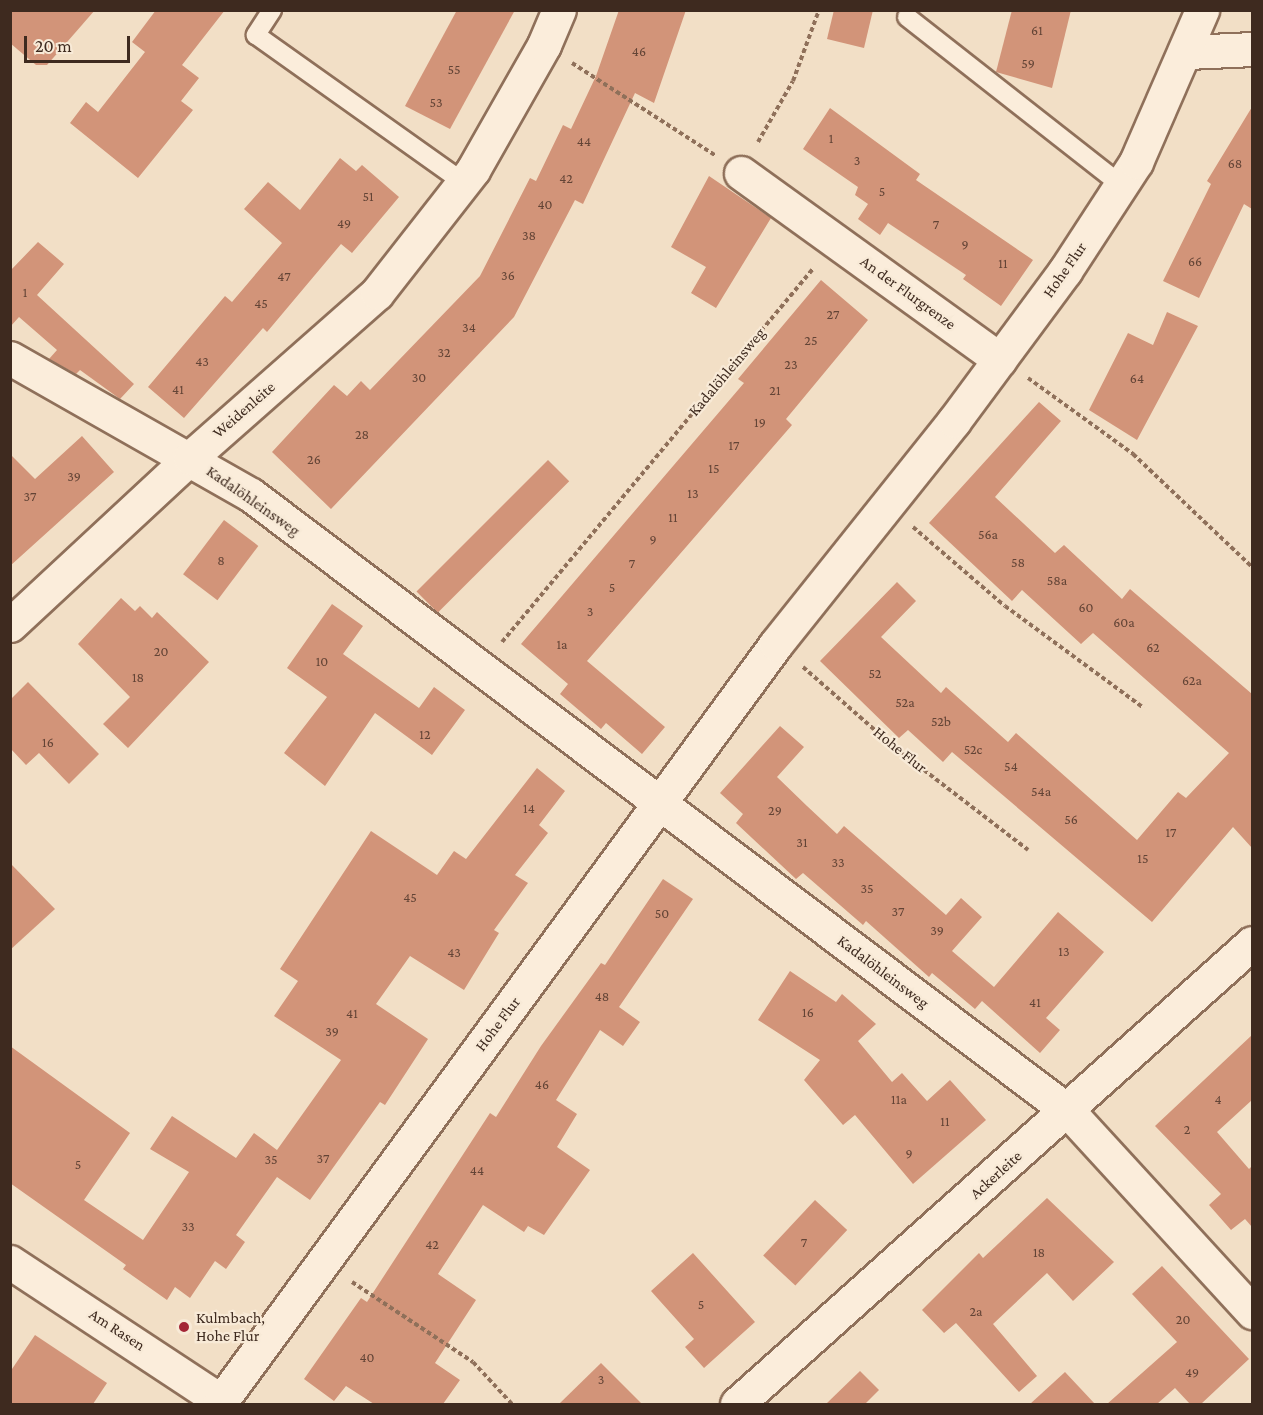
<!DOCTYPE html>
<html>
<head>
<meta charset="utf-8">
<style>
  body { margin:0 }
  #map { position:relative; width:1263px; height:1415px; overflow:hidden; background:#f2dfc6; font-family:"Crimson Pro",serif }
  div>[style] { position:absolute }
  .building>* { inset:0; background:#d29479; transform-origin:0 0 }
  .path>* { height:4px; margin-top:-2px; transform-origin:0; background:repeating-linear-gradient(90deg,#8f705a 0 4.5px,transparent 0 7.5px) }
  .roads { filter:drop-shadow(2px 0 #8f705a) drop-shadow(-2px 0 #8f705a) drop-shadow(0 2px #8f705a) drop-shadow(0 -2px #8f705a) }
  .lane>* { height:18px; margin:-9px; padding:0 9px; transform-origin:9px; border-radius:9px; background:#fbeddb }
  .street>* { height:33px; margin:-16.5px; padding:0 16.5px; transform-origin:16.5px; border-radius:16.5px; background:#fbeddb }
  .dots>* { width:16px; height:16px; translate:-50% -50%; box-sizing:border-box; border:3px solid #f8ead7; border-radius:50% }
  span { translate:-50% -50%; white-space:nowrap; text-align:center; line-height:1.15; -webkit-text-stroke:4.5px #f8ead7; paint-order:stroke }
  .number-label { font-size:14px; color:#634436 }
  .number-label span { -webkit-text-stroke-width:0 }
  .street-label { font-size:16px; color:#3e2a1f }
  .poi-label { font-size:16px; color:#3e2a1f }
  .left { translate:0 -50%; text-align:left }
  .frame { position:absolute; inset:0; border:12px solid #3e2a1f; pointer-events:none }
  .scale { position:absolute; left:24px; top:36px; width:106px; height:27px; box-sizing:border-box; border:3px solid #3e2a1f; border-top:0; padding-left:8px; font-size:18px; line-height:21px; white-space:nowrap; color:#3e2a1f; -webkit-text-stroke:4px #f8ead7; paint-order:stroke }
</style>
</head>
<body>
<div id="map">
  <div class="building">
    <div style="clip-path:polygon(10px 10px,95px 10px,47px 65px,36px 65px,10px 43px)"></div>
    <div style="clip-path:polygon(156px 10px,225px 10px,182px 65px,199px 78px,181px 101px,193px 110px,138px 178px,70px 123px,86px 102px,98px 112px,145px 52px,132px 42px)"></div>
    <div style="clip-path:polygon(457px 10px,515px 10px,450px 129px,405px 106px)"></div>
    <div style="clip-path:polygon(619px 10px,686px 10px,654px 103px,635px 93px,583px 204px,575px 200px,514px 317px,331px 509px,272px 452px,334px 385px,347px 396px,361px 381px,370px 390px,480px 276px,530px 178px,536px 181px,563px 125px,571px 129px,596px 76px)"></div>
    <div style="clip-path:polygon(834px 10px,873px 10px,864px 48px,827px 39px)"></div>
    <div style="clip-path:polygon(1012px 10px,1071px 10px,1052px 88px,996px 72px)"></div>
    <div style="clip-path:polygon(1252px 107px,1252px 209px,1244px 204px,1199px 298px,1163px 281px,1211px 184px,1207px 181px)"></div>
    <div style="clip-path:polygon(830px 108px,920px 174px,916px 180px,1033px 260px,1001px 306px,963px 279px,966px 275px,888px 223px,880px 235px,858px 219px,868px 204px,855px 195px,858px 187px,803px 149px)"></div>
    <div style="clip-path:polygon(340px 158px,356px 171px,362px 165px,399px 197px,352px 253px,341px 244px,267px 332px,263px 328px,184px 418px,148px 387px,225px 296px,232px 302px,282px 243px,244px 209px,268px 182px,300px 210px)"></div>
    <div style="clip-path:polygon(709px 176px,771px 218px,716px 308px,691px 293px,706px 267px,671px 247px)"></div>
    <div style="clip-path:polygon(38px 242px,64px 264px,37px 295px,134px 384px,120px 399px,80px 370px,76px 374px,49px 359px,57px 350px,19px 317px,10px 327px,10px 271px)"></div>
    <div style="clip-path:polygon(821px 280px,868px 320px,786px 419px,792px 425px,587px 661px,665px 727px,642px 754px,606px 723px,601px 729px,560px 694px,568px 684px,521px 644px,744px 383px,738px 379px)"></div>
    <div style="clip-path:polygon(1167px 312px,1198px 326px,1137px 440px,1089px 410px,1128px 333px,1153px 345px)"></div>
    <div style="clip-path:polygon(1039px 402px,1061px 421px,995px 497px,1055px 553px,1064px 545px,1122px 599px,1130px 589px,1252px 694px,1252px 848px,1233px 827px,1152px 922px,952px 752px,943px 762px,908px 730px,899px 738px,820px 661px,897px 582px,916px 601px,881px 637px,941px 693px,946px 687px,1008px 742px,1016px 733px,1137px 840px,1178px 792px,1186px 798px,1229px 753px,1093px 633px,1081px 644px,1022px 590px,1012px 601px,929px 523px)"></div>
    <div style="clip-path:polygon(82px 436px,114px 472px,10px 566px,10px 454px,35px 479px)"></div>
    <div style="left:548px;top:460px;width:30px;height:186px;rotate:45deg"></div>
    <div style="left:224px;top:520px;width:43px;height:68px;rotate:37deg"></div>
    <div style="clip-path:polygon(121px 598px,135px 611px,140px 606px,152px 618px,157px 612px,209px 662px,128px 748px,103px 724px,130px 697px,78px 644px)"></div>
    <div style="clip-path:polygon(332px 604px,363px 626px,343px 654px,419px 708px,434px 687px,465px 710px,432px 755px,375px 713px,325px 786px,284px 753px,327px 697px,287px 668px)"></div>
    <div style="clip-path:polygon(28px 682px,99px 754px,69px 784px,39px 753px,26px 765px,10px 748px,10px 700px)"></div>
    <div style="clip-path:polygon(780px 726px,804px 747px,777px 777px,807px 806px,837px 834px,844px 826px,946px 915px,961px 898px,982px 917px,952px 951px,994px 987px,1058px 912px,1104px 952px,1046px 1018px,1060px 1030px,1040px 1053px,982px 1001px,975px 1009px,932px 973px,929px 977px,866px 921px,863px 925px,803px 873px,796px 879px,736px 823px,743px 814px,720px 793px)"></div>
    <div style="clip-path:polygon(537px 768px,565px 791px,539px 825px,548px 833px,515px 875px,528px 883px,494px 930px,499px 933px,464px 990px,410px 956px,376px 1004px,428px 1039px,385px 1105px,380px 1102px,310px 1200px,277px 1177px,236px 1235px,245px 1242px,226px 1269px,215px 1261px,190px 1298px,175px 1287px,167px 1300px,123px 1269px,126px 1265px,10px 1183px,10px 1046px,130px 1133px,84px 1200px,143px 1240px,189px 1172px,150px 1149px,172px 1116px,236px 1158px,254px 1133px,277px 1150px,341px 1060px,274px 1016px,298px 981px,280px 969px,371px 831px,437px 875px,454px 851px,466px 859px)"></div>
    <div style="clip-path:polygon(10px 863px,55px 909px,10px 950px)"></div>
    <div style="clip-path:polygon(663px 879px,693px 899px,619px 1007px,640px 1022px,623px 1046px,600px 1030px,556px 1100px,577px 1114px,557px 1147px,590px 1170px,544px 1235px,528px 1226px,524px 1232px,483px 1205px,438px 1274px,476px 1300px,435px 1363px,460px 1380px,443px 1404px,374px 1404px,346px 1386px,334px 1401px,304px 1379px,361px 1298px,367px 1302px,490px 1113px,496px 1117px,541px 1046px,601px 963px,605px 965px)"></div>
    <div style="clip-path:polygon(790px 971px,836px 1002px,842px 994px,876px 1024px,858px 1041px,892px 1082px,902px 1073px,927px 1101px,950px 1080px,986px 1120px,913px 1184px,855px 1115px,843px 1125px,804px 1080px,820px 1060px,758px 1020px)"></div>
    <div style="clip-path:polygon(1252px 1035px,1252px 1100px,1217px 1132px,1249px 1169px,1252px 1166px,1252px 1227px,1245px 1219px,1231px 1230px,1209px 1205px,1221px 1194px,1155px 1126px)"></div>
    <div style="clip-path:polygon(1047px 1198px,1114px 1262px,1073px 1301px,1047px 1273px,993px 1324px,1037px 1376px,1019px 1392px,956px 1323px,944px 1333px,922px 1310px,979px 1253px,983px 1258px)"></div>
    <div style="left:815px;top:1200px;width:44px;height:76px;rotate:43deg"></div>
    <div style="clip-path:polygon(693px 1253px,755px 1322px,704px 1368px,685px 1347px,694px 1339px,651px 1291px)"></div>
    <div style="clip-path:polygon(1162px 1266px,1249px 1359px,1201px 1404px,1190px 1404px,1175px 1388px,1157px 1404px,1107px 1404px,1177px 1342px,1132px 1294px)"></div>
    <div style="clip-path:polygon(35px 1335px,107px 1383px,93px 1404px,10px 1404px,10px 1372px)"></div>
    <div style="clip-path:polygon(601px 1363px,642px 1404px,559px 1404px)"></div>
    <div style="clip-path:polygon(860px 1371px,879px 1390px,865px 1404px,826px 1404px)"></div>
    <div style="clip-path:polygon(1065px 1372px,1095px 1404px,1030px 1404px)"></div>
  </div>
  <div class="path">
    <div style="left:572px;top:63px;width:170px;rotate:32.8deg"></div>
    <div style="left:758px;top:142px;width:70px;rotate:-60.2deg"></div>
    <div style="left:793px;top:81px;width:76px;rotate:-69.9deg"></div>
    <div style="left:1028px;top:378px;width:130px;rotate:35.9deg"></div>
    <div style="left:1133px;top:454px;width:164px;rotate:43.5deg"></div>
    <div style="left:913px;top:527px;width:121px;rotate:40.7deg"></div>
    <div style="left:1005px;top:606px;width:172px;rotate:36.3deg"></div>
    <div style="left:502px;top:642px;width:487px;rotate:-50.2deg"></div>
    <div style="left:803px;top:667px;width:121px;rotate:41.3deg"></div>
    <div style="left:894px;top:747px;width:169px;rotate:37.5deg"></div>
    <div style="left:352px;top:1282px;width:145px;rotate:33.5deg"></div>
    <div style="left:473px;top:1362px;width:57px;rotate:47.1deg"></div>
  </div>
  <div class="roads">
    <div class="lane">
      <div style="left:272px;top:10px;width:30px;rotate:123deg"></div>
      <div style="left:256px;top:35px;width:254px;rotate:35.4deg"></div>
      <div style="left:907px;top:17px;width:272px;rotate:38.1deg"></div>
    </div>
    <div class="street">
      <div style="left:1187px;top:52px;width:65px;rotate:-2.6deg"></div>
      <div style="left:741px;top:173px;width:319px;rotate:35.8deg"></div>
      <div style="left:10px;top:358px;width:277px;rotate:29.6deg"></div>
      <div style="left:251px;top:495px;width:1023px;rotate:37.02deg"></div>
      <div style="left:1068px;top:1111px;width:273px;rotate:47.5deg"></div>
      <div style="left:10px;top:625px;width:246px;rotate:-42.9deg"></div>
      <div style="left:190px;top:458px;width:249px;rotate:-41.4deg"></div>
      <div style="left:377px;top:293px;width:156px;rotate:-52deg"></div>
      <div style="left:473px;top:170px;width:144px;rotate:-60.4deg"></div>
      <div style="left:544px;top:45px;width:38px;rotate:-67deg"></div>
      <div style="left:10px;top:1262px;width:253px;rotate:33.4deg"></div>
      <div style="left:219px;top:1404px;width:942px;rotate:-53.76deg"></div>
      <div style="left:776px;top:644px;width:285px;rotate:-51.4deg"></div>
      <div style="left:954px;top:421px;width:187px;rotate:-53.5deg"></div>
      <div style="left:1065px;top:271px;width:130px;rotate:-56.9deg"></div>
      <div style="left:1136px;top:162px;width:166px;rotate:-66.5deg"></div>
      <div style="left:737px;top:1404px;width:691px;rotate:-41.83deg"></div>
    </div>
  </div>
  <div class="dots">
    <div style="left:184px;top:1327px;background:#a32535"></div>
  </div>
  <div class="number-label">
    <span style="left:1037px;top:30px">61</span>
    <span style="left:639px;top:51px">46</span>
    <span style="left:1028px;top:63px">59</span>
    <span style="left:454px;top:69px">55</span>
    <span style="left:436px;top:102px">53</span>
    <span style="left:831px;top:138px">1</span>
    <span style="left:584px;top:141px">44</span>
    <span style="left:857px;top:160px">3</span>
    <span style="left:1235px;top:163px">68</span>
    <span style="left:566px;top:178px">42</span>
    <span style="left:882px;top:191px">5</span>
    <span style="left:368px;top:196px">51</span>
    <span style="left:545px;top:204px">40</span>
    <span style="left:344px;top:223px">49</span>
    <span style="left:936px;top:224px">7</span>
    <span style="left:529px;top:235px">38</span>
    <span style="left:965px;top:244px">9</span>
    <span style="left:1195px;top:261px">66</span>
    <span style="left:1003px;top:263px">11</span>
    <span style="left:508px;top:275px">36</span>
    <span style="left:284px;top:276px">47</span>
    <span style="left:25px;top:292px">1</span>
    <span style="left:261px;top:303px">45</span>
    <span style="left:833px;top:314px">27</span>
    <span style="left:469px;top:327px">34</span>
    <span style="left:811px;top:340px">25</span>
    <span style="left:444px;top:352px">32</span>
    <span style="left:202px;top:361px">43</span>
    <span style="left:791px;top:364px">23</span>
    <span style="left:419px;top:377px">30</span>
    <span style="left:1137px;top:378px">64</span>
    <span style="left:178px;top:389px">41</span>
    <span style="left:775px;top:390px">21</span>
    <span style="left:760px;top:422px">19</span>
    <span style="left:362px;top:434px">28</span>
    <span style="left:734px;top:445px">17</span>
    <span style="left:314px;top:459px">26</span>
    <span style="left:714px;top:468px">15</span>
    <span style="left:74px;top:476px">39</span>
    <span style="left:693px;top:493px">13</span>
    <span style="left:30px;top:496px">37</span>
    <span style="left:673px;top:517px">11</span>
    <span style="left:988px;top:534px">56a</span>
    <span style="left:653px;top:539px">9</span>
    <span style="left:221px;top:560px">8</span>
    <span style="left:1018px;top:562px">58</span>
    <span style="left:632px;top:563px">7</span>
    <span style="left:1057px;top:580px">58a</span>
    <span style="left:612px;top:587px">5</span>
    <span style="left:1086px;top:607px">60</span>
    <span style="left:590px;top:611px">3</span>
    <span style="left:1124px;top:622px">60a</span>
    <span style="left:562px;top:644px">1a</span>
    <span style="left:1153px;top:647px">62</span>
    <span style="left:161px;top:651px">20</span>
    <span style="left:322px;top:661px">10</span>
    <span style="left:875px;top:673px">52</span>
    <span style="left:138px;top:677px">18</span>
    <span style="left:1192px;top:680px">62a</span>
    <span style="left:905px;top:702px">52a</span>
    <span style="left:941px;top:721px">52b</span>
    <span style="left:425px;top:734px">12</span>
    <span style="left:48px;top:742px">16</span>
    <span style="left:973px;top:749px">52c</span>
    <span style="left:1011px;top:766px">54</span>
    <span style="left:1041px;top:791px">54a</span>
    <span style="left:529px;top:808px">14</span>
    <span style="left:775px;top:810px">29</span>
    <span style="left:1071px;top:819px">56</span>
    <span style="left:1171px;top:832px">17</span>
    <span style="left:802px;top:842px">31</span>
    <span style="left:1143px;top:858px">15</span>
    <span style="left:838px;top:862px">33</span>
    <span style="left:867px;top:888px">35</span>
    <span style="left:410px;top:897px">45</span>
    <span style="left:898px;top:911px">37</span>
    <span style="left:662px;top:913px">50</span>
    <span style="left:937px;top:930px">39</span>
    <span style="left:1064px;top:951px">13</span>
    <span style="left:454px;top:952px">43</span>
    <span style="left:602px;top:996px">48</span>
    <span style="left:1035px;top:1002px">41</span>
    <span style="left:808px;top:1012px">16</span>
    <span style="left:352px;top:1013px">41</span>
    <span style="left:332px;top:1031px">39</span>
    <span style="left:542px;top:1084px">46</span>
    <span style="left:899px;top:1099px">11a</span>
    <span style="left:1218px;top:1099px">4</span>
    <span style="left:945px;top:1121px">11</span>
    <span style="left:1187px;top:1129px">2</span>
    <span style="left:909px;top:1153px">9</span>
    <span style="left:323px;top:1158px">37</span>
    <span style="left:271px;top:1159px">35</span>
    <span style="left:78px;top:1164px">5</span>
    <span style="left:477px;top:1170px">44</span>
    <span style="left:188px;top:1226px">33</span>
    <span style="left:804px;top:1242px">7</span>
    <span style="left:432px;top:1244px">42</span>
    <span style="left:1039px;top:1252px">18</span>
    <span style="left:701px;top:1304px">5</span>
    <span style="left:976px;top:1311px">2a</span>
    <span style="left:1183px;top:1319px">20</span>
    <span style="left:367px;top:1357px">40</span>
    <span style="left:1192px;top:1372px">49</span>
    <span style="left:601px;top:1379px">3</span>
  </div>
  <div class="street-label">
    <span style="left:1065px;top:270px;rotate:-55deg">Hohe Flur</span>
    <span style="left:908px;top:293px;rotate:36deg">An der Flurgrenze</span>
    <span style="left:727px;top:372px;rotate:-50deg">Kadalöhleinsweg</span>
    <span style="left:244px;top:410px;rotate:-41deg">Weidenleite</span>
    <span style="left:253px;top:501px;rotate:35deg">Kadalöhleinsweg</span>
    <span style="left:900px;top:750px;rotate:39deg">Hohe Flur</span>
    <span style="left:883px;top:972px;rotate:37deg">Kadalöhleinsweg</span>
    <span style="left:498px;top:1024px;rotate:-53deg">Hohe Flur</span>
    <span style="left:996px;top:1175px;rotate:-42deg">Ackerleite</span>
    <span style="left:117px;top:1330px;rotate:33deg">Am Rasen</span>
  </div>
  <div class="poi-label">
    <span class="left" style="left:196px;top:1327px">Kulmbach,<br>Hohe Flur</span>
  </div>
  <div class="frame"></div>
  <div class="scale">20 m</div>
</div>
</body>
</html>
